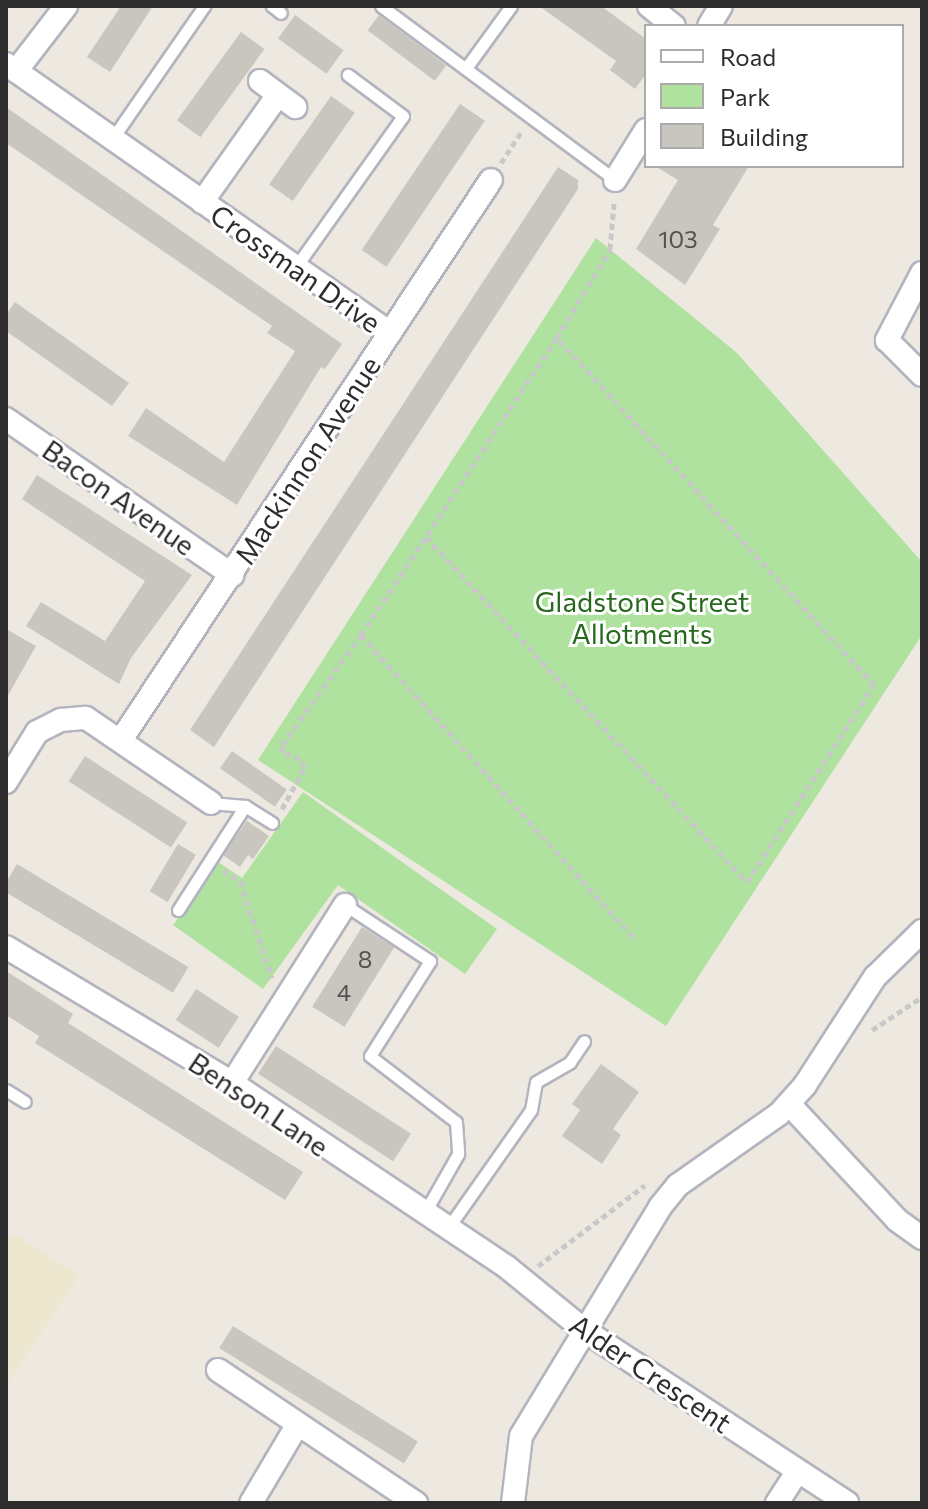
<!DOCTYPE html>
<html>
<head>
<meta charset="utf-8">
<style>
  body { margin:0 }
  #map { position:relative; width:928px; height:1509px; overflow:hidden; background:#eee9e0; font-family:Commissioner,sans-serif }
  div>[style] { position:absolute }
  .education>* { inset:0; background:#eee7d0 }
  .green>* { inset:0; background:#afe29e }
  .building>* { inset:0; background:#c9c6bf; transform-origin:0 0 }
  .path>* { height:5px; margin-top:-2.5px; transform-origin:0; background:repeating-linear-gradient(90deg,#c8c8c8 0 6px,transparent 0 10px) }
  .roads { filter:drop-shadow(2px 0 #b3b4bf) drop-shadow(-2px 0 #b3b4bf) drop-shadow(0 2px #b3b4bf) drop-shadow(0 -2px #b3b4bf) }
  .service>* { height:11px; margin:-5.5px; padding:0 5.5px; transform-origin:5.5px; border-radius:5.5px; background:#fff }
  .minor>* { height:22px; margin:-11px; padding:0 11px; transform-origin:11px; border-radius:11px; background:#fff }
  span { translate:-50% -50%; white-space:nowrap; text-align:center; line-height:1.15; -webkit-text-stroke:6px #fff; paint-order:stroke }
  .number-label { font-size:24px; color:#545352 }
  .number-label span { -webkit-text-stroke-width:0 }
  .street-label { font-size:28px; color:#2d2d2d }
  .park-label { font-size:28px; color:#26691d }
  .frame { position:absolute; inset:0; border:8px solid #2d2d2d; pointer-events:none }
  .legend { position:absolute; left:644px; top:24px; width:260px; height:144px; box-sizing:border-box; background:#fff; border:2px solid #ababab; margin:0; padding:10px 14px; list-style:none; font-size:24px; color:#2d2d2d }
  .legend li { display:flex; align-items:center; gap:16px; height:40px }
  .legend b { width:40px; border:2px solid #ababab }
</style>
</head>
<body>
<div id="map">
  <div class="education">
    <div style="clip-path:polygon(14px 1233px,80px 1276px,6px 1386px,6px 1240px)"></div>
  </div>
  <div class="green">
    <div style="clip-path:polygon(596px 238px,736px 352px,922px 562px,922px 635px,666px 1026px,258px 760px)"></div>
    <div style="clip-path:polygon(303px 792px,497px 929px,465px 974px,338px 885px,263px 989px,173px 925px,218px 862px,242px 878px)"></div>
  </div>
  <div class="building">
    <div style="clip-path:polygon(121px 6px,153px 6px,110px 72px,87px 57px)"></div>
    <div style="clip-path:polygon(539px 6px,601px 6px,646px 39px,646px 74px,635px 89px,610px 70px,616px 61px)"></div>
    <div style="left:295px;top:15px;width:60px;height:29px;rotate:36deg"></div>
    <div style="left:379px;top:15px;width:84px;height:19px;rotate:37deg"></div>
    <div style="left:241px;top:32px;width:29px;height:109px;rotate:36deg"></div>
    <div style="left:331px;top:96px;width:29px;height:108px;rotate:35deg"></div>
    <div style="left:460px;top:104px;width:30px;height:176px;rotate:34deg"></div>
    <div style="clip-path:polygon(6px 107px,342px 344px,325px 369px,321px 367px,237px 505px,128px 436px,146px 408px,224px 462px,295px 351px,267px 333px,272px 326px,6px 143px)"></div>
    <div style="clip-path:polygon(655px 166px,749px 166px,713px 225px,720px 229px,685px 285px,636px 249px,678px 180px)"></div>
    <div style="clip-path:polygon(558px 167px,578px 180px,578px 189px,214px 747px,190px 730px)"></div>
    <div style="clip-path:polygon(15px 302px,129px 383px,112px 406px,6px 331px,6px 315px)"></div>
    <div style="clip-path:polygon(37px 475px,192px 575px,131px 658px,119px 684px,26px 626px,41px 602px,105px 641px,145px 581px,22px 499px)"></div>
    <div style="clip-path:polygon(6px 629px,36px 646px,6px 699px)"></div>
    <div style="left:232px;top:751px;width:67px;height:21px;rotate:35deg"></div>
    <div style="left:85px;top:756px;width:122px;height:30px;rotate:33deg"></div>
    <div style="clip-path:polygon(247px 821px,269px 836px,253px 859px,248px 855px,240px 867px,223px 855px)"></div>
    <div style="left:178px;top:844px;width:21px;height:55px;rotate:31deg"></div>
    <div style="left:17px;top:864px;width:200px;height:30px;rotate:31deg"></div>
    <div style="left:362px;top:927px;width:38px;height:94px;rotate:32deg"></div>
    <div style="clip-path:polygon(6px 971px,73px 1014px,68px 1023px,303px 1172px,285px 1200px,35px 1043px,39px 1036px,6px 1015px)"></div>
    <div style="left:196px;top:989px;width:51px;height:37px;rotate:33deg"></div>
    <div style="left:276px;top:1046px;width:161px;height:33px;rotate:33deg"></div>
    <div style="clip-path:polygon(601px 1064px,639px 1092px,613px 1129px,621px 1135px,602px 1164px,562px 1136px,580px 1110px,572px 1104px)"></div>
    <div style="left:233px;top:1326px;width:218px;height:26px;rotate:32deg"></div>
  </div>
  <div class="path">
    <div style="left:501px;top:163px;width:38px;rotate:-57deg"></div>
    <div style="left:426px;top:537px;width:471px;rotate:47.1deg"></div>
    <div style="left:747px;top:882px;width:234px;rotate:-57.2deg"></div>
    <div style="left:874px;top:685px;width:470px;rotate:-132.4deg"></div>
    <div style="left:361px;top:635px;width:411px;rotate:48deg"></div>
    <div style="left:282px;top:809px;width:48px;rotate:-61.3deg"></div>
    <div style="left:305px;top:767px;width:9px;rotate:-122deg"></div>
    <div style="left:300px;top:759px;width:19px;rotate:-159deg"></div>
    <div style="left:282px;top:752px;width:7px;rotate:-90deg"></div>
    <div style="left:282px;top:745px;width:135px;rotate:-54.3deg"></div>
    <div style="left:361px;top:635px;width:356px;rotate:-56.6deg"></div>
    <div style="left:557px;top:338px;width:104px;rotate:-59.2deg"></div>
    <div style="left:610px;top:249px;width:46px;rotate:-85deg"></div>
    <div style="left:223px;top:870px;width:20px;rotate:33deg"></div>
    <div style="left:240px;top:881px;width:102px;rotate:71.7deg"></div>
    <div style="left:872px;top:1030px;width:60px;rotate:-33.4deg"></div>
    <div style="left:538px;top:1266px;width:134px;rotate:-37.1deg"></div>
  </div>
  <div class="roads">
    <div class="service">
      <div style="left:272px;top:6px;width:11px;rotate:38deg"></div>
      <div style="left:381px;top:6px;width:292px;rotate:36.6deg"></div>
      <div style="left:466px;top:68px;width:77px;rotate:-54deg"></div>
      <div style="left:112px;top:139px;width:162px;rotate:-55.3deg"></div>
      <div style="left:295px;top:268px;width:186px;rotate:-54.6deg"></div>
      <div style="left:403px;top:116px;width:69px;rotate:-143.3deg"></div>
      <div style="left:211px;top:803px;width:34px;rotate:5deg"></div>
      <div style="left:245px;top:806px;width:32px;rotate:32deg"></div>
      <div style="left:345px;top:905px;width:102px;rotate:33.4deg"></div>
      <div style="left:430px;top:961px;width:112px;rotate:122.3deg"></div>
      <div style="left:370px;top:1056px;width:108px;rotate:37.5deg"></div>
      <div style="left:456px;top:1122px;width:32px;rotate:86deg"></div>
      <div style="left:458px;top:1154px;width:67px;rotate:119.6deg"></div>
      <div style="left:178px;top:910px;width:124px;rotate:-57.2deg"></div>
      <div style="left:6px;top:1090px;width:22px;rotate:32deg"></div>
      <div style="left:448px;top:1228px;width:144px;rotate:-54.9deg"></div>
      <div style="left:531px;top:1110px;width:28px;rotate:-80deg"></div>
      <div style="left:536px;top:1082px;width:39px;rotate:-30deg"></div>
      <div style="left:570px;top:1062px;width:25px;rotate:-56deg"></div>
    </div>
    <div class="minor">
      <div style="left:649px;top:6px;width:32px;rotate:39deg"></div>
      <div style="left:709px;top:26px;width:23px;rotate:-59deg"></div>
      <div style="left:6px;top:64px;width:469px;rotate:35deg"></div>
      <div style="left:16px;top:71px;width:82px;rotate:-52.4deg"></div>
      <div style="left:260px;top:81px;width:44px;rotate:36.6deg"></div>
      <div style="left:615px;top:180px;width:59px;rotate:-58.2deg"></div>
      <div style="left:202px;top:202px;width:131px;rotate:-54.6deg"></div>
      <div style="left:922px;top:273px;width:76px;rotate:117.6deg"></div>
      <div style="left:887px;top:340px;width:49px;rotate:45deg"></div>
      <div style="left:6px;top:419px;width:275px;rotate:34.6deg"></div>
      <div style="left:121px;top:740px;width:671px;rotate:-56.55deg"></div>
      <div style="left:6px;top:782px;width:59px;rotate:-58.2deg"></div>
      <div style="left:37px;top:732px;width:27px;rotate:-27deg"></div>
      <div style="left:61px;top:720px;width:25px;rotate:-5deg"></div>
      <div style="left:86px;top:718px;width:151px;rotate:34.2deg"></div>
      <div style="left:6px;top:947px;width:264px;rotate:31deg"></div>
      <div style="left:232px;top:1083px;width:332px;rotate:33.8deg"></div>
      <div style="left:508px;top:1268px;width:98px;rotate:39.2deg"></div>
      <div style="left:584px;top:1330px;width:315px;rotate:33.3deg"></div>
      <div style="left:232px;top:1083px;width:211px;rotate:-57.6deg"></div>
      <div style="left:789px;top:1104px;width:158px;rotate:47deg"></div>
      <div style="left:897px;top:1220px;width:31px;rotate:36deg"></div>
      <div style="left:218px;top:1370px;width:239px;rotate:33.9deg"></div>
      <div style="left:251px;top:1503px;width:92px;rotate:-59.3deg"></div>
      <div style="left:513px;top:1503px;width:67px;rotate:-83.2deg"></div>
      <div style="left:521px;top:1436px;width:268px;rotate:-58.7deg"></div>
      <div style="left:660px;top:1207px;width:28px;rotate:-51deg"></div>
      <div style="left:678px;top:1185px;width:123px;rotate:-35.1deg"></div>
      <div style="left:779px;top:1114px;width:39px;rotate:-48deg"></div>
      <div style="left:805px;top:1085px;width:129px;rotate:-57.1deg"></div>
      <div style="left:875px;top:977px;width:66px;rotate:-44.4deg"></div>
      <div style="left:777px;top:1503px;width:38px;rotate:-57deg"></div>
    </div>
  </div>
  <div class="number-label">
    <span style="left:678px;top:239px">103</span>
    <span style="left:365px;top:959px">8</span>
    <span style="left:344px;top:992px">4</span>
  </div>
  <div class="street-label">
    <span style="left:296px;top:268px;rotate:35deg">Crossman Drive</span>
    <span style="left:307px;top:460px;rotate:-57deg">Mackinnon Avenue</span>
    <span style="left:119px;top:497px;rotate:35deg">Bacon Avenue</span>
    <span style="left:259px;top:1104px;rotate:34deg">Benson Lane</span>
    <span style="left:651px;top:1373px;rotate:34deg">Alder Crescent</span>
  </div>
  <div class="park-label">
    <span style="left:642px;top:617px">Gladstone Street<br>Allotments</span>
  </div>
  <div class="frame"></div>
  <ul class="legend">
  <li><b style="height:10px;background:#fff"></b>Road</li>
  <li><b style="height:22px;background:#afe29e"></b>Park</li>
  <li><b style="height:22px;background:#c9c6bf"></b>Building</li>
  </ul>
</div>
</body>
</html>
